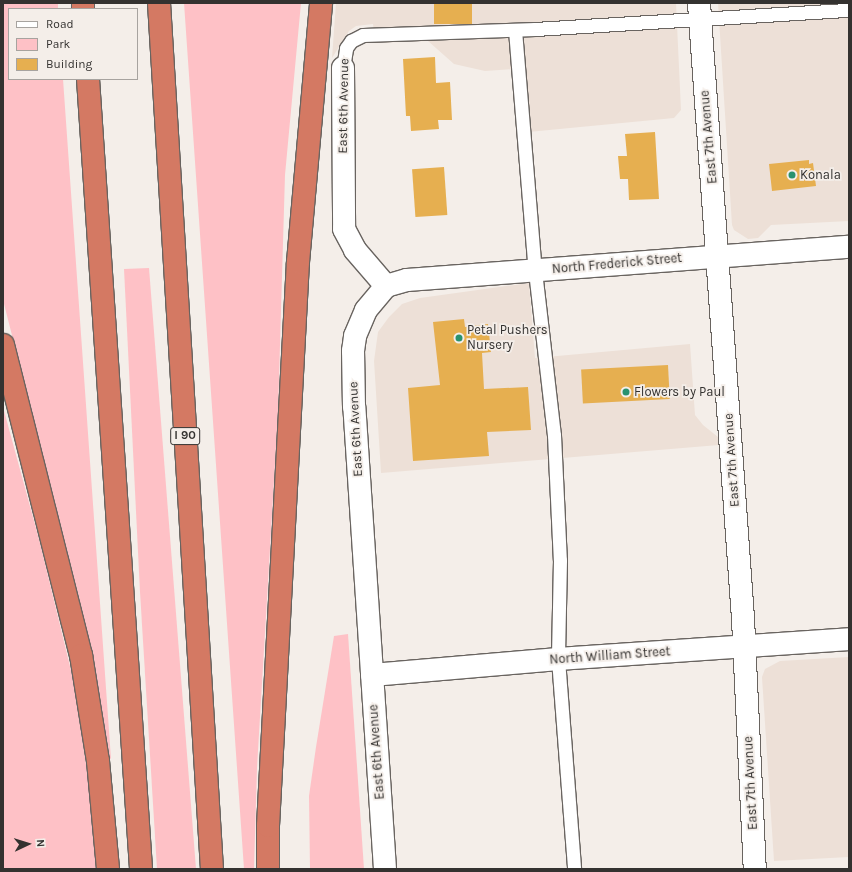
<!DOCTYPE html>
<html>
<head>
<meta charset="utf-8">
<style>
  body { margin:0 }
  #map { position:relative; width:852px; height:872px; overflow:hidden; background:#f4eee9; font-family:Karla,sans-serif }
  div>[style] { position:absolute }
  .built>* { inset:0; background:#ede0d7 }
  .green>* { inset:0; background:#fec1c6 }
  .building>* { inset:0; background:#e6af50; transform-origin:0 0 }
  .roads { filter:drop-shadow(1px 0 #696460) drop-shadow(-1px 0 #696460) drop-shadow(0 1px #696460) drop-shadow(0 -1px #696460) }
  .service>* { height:13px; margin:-6.5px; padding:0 6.5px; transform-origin:6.5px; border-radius:6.5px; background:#fff }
  .minor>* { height:22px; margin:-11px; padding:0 11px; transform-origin:11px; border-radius:11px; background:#fff }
  .motorway>* { height:22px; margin:-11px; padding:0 11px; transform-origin:11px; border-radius:11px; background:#d47963 }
  .dots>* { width:11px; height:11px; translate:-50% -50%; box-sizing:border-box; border:2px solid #f4eee9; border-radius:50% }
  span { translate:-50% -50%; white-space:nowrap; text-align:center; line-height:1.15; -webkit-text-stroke:3.5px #f4eee9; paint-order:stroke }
  .shield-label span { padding:1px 3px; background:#f4eee9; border:1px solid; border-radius:3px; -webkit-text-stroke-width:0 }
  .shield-label { font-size:12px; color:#343230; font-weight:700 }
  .street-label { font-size:13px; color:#343230 }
  .poi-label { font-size:13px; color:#343230 }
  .left { translate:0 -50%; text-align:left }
  .frame { position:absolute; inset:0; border:4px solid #343230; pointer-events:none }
  .legend { position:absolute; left:8px; top:8px; width:130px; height:72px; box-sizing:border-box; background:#f4eee9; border:1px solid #a7a39f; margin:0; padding:5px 7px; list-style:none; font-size:12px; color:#343230 }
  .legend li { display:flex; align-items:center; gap:8px; height:20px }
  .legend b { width:20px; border:1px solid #a7a39f }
  .north { position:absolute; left:8px; top:824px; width:40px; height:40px; -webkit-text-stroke:3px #f4eee9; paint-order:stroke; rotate:86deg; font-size:11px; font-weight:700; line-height:16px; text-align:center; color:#343230 }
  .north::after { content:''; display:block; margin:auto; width:14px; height:18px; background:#343230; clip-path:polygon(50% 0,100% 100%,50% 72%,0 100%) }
</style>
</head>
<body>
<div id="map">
  <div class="built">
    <div style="clip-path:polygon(336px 3px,676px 3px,681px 110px,674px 118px,518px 133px,514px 69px,485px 71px,454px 64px,428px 41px,375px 43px,373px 24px,356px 26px,349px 31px,332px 58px)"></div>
    <div style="clip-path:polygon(718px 3px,849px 3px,849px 221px,771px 225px,758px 238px,748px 239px,734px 230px,732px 225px)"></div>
    <div style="clip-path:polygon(529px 283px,535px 358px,690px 344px,695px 415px,703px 425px,718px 437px,719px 445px,381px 473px,374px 361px,378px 332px,389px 317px,402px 304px,420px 298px)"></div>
    <div style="clip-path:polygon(849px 657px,849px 857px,774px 861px,762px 677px,765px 669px,780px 661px)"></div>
  </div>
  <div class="green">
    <div style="clip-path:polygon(3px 3px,58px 3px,58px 9px,9px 9px,9px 79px,63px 79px,111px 759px,106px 755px,96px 679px,68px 555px,3px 300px)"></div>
    <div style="clip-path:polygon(184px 3px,301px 3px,285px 175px,278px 413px,257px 768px,254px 869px,244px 869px)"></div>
    <div style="clip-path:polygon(149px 268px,196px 869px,157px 869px,140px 592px,124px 269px)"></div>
    <div style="clip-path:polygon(3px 407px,40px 543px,75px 687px,91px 799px,96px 869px,3px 869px)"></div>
    <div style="clip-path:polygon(348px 634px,364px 869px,310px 869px,309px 796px,316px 747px,334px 636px)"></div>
  </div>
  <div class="building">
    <div style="left:434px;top:3px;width:38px;height:21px"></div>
    <div style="clip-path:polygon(435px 57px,436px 83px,450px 82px,452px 120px,438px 120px,439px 129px,411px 131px,410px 116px,406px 116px,403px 59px)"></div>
    <div style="clip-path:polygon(655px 132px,659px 199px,629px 200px,628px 179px,620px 179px,618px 156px,627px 156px,625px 134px)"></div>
    <div style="clip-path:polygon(809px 160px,809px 164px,813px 163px,816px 186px,772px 191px,769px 164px)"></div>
    <div style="left:444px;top:167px;width:48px;height:32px;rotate:86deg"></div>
    <div style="clip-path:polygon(464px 319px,465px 327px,488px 324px,491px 352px,482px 353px,484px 389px,528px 387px,531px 430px,487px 432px,489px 456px,413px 461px,408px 388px,440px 385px,433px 322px)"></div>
    <div style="left:668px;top:365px;width:34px;height:87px;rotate:87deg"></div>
  </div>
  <div class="roads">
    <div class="service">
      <div style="left:515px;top:30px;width:242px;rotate:85.3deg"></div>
      <div style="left:535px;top:271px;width:165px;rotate:83.4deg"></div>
      <div style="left:554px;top:435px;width:125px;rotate:87.3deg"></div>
      <div style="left:560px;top:560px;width:99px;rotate:91.2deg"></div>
      <div style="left:558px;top:659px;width:211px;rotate:85.6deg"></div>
      <div style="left:343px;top:68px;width:20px;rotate:-81deg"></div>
      <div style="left:346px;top:48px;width:9px;rotate:-54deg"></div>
      <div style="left:351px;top:41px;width:13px;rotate:-27deg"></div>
      <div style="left:363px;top:35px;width:172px;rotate:-2deg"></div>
      <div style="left:535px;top:29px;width:315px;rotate:-3.5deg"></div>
    </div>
    <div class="minor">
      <div style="left:699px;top:3px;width:618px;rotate:85.91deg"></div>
      <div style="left:743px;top:619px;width:250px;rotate:87.3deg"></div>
      <div style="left:343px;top:68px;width:161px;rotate:89.6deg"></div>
      <div style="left:344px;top:229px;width:24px;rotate:62deg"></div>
      <div style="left:355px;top:250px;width:48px;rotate:49.3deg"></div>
      <div style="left:372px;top:675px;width:187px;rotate:-4.9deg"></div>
      <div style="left:558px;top:659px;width:292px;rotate:-3.9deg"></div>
      <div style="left:385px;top:869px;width:463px;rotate:-93.8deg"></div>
      <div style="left:354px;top:407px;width:56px;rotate:-91deg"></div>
      <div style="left:353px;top:351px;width:15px;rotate:-82deg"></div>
      <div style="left:355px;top:336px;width:28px;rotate:-67deg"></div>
      <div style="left:366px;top:310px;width:31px;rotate:-50deg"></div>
      <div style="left:386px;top:286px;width:22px;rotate:-16deg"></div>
      <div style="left:407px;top:280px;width:443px;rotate:-4.3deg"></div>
    </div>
    <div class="motorway">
      <div style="left:83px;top:3px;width:6px;rotate:90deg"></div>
      <div style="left:159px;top:3px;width:868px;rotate:86.5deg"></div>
      <div style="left:88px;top:79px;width:792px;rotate:86.16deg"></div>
      <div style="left:3px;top:345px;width:320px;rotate:75.9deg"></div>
      <div style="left:81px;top:655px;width:107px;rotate:80.9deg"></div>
      <div style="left:98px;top:761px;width:108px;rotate:84.7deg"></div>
      <div style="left:268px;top:869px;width:43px;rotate:-90deg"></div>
      <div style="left:268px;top:826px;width:565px;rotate:-86.96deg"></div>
      <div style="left:298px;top:262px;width:260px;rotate:-84.9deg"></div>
    </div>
  </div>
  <div class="dots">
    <div style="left:792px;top:175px;background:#29926f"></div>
    <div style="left:459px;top:338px;background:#29926f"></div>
    <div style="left:626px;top:392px;background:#29926f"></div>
  </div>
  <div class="shield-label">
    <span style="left:185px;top:436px">I 90</span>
  </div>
  <div class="street-label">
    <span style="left:344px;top:106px;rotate:-89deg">East 6th Avenue</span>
    <span style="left:709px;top:137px;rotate:-95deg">East 7th Avenue</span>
    <span style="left:617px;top:264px;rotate:-5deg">North Frederick Street</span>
    <span style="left:356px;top:429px;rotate:-93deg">East 6th Avenue</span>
    <span style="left:732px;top:460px;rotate:-94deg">East 7th Avenue</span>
    <span style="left:610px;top:656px;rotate:-4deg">North William Street</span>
    <span style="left:377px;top:752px;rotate:-94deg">East 6th Avenue</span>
    <span style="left:751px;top:783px;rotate:-93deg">East 7th Avenue</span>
  </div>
  <div class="poi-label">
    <span class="left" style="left:800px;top:175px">Konala</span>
    <span class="left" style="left:467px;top:338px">Petal Pushers<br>Nursery</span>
    <span class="left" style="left:634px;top:392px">Flowers by Paul</span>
  </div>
  <div class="frame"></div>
  <ul class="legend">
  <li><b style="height:5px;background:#fff"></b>Road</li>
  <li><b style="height:11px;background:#fec1c6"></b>Park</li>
  <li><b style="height:11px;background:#e6af50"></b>Building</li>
  </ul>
  <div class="north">N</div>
</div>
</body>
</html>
